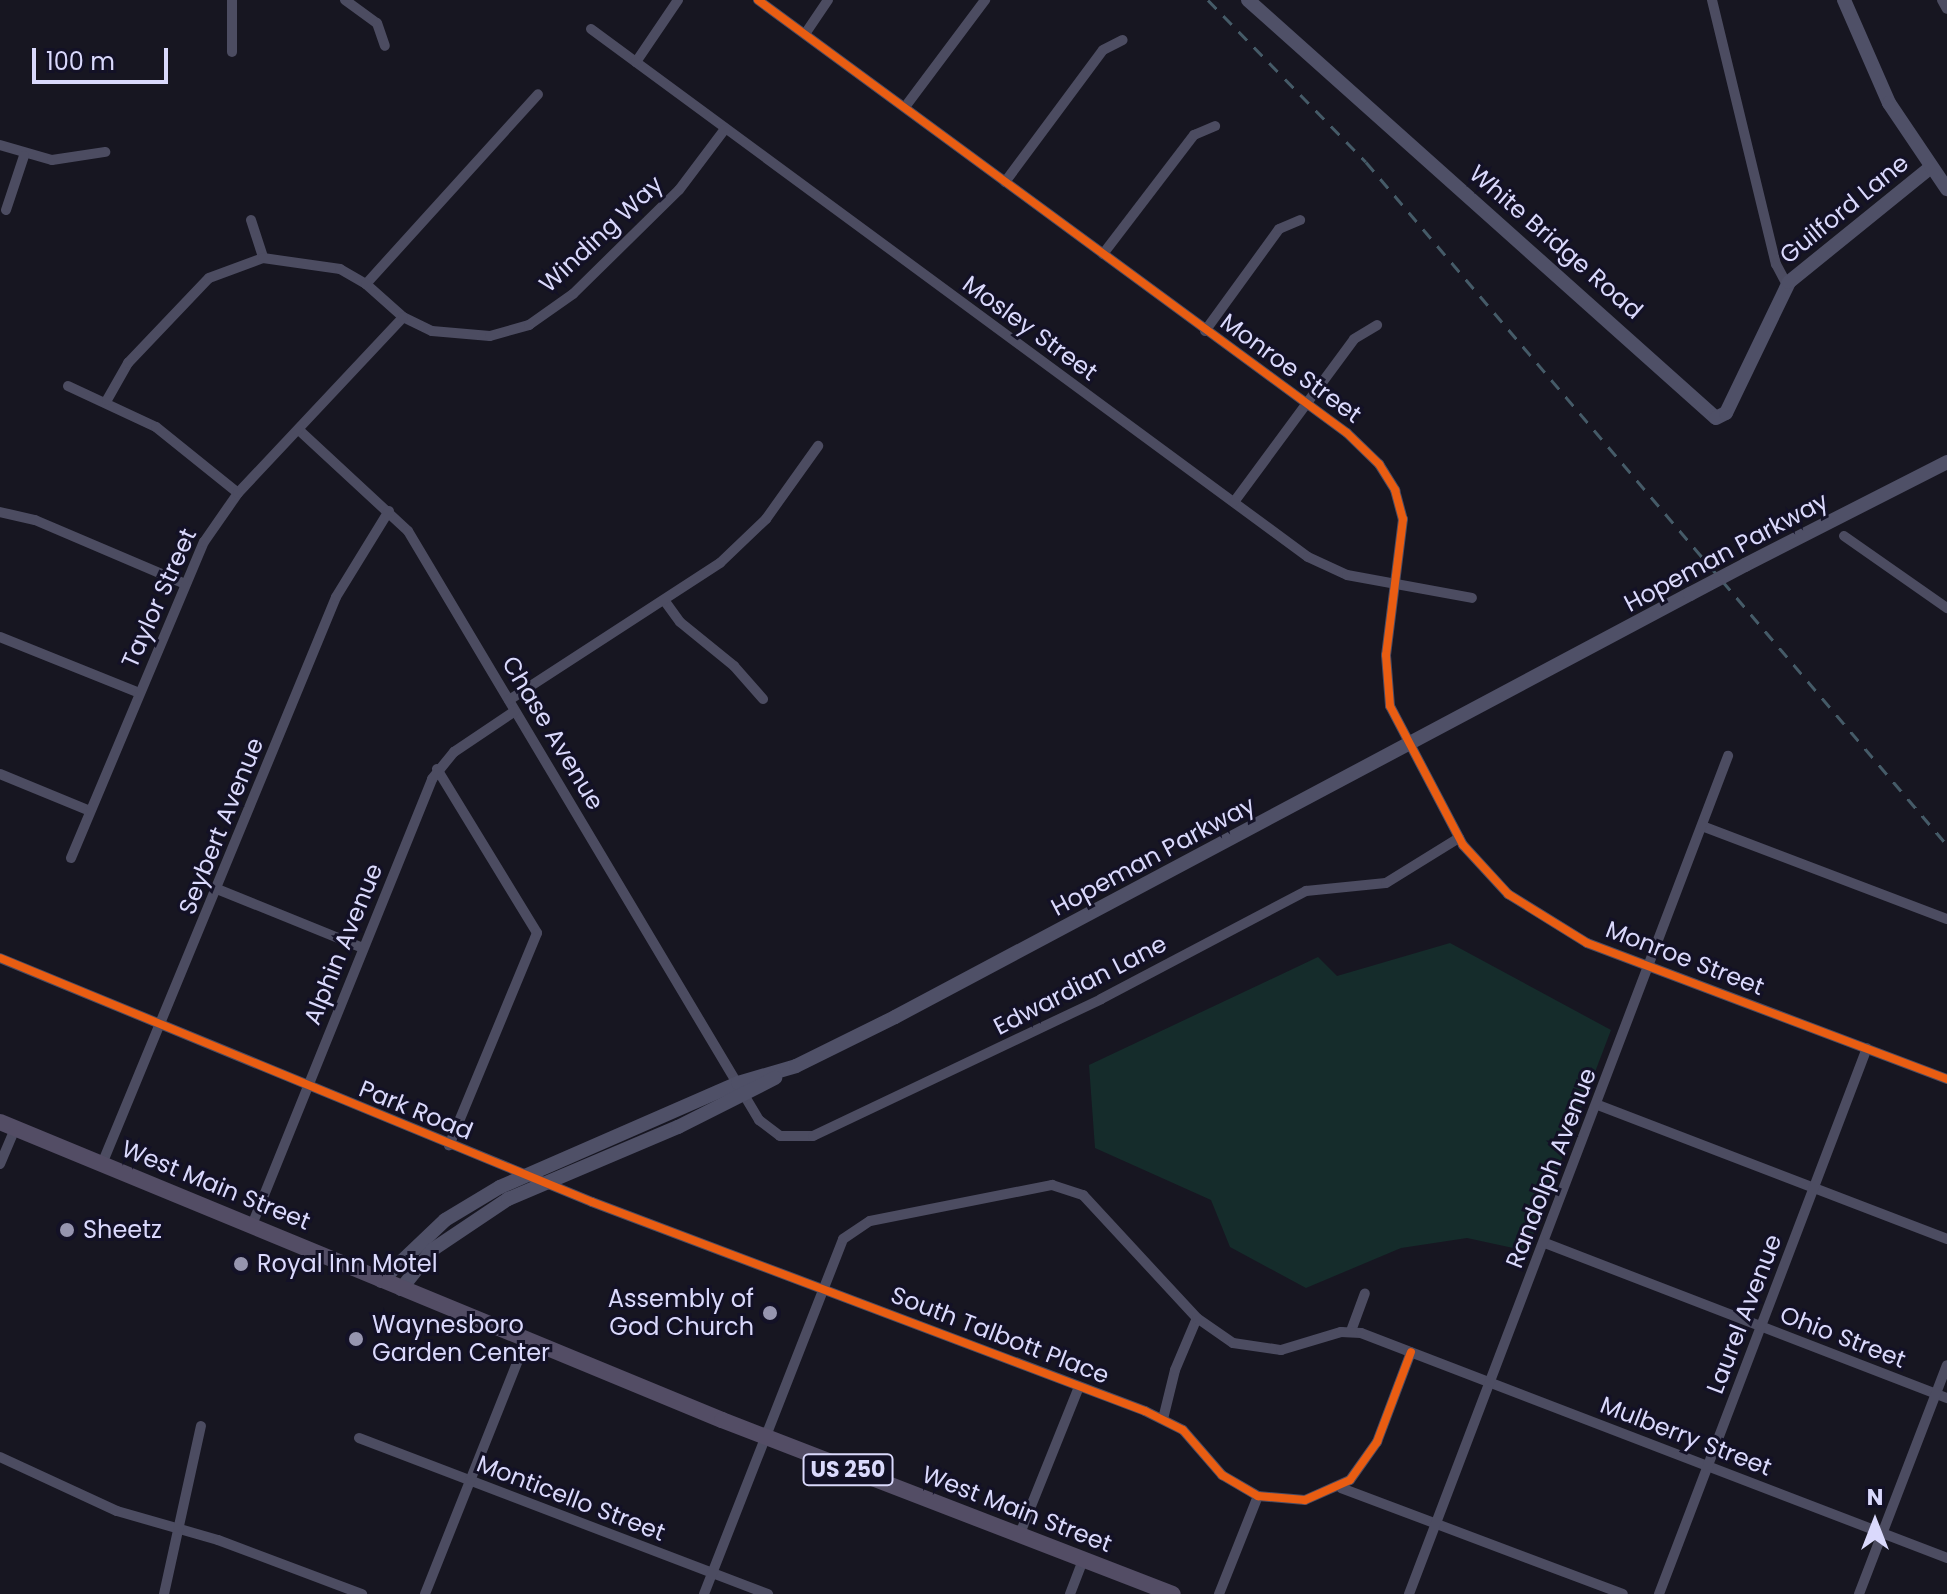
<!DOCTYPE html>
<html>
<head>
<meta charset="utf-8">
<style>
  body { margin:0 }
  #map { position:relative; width:1947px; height:1594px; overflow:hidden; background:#171621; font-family:Poppins,sans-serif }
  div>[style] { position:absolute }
  .green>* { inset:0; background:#152c2b }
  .street>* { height:10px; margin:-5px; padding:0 5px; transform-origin:5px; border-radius:5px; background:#4c4c61 }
  .secondary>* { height:14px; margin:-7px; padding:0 7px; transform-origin:7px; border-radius:7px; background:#4f5067 }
  .primary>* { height:16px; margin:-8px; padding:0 8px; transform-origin:8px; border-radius:8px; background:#534d65 }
  .rail>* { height:3px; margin-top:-1.5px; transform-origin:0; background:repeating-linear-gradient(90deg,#455b68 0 12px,transparent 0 22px) }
  .secondary-bridge>* { height:14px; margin:-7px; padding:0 7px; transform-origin:7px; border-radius:7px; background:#4f5067 }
  .cycleway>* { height:8px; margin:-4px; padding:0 4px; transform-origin:4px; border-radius:4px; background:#e95d12 }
  .dots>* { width:22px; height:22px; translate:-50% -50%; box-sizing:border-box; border:4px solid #131126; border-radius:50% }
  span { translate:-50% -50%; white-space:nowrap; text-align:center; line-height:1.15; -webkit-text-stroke:6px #131126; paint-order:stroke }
  .shield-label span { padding:2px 6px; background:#131126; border:2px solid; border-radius:6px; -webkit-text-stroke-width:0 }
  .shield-label { font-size:22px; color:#dad9fc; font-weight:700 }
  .street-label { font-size:24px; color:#dad9fc }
  .poi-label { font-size:24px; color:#dad9fc }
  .left { translate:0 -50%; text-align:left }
  .right { translate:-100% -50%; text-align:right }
  .north { position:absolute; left:1835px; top:1482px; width:80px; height:80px; -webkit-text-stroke:6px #131126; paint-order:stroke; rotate:0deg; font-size:22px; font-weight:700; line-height:32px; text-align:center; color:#dad9fc }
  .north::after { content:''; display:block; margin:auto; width:28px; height:36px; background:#dad9fc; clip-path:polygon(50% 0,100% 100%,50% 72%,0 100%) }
  .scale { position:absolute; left:32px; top:48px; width:136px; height:36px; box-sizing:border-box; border:4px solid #dad9fc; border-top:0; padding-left:10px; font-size:24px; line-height:28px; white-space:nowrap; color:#dad9fc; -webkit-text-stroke:6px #131126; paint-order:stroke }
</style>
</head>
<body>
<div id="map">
  <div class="green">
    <div style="clip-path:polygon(1450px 943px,1611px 1030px,1527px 1251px,1467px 1238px,1401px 1248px,1306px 1288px,1230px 1247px,1211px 1200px,1095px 1148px,1089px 1065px,1318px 957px,1337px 976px)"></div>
  </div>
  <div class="street">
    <div style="left:232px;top:0;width:52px;rotate:90deg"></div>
    <div style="left:345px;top:0;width:39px;rotate:36deg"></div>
    <div style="left:377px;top:23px;width:24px;rotate:71deg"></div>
    <div style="left:758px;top:0;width:731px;rotate:36.32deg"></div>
    <div style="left:1347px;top:433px;width:45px;rotate:44.1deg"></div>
    <div style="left:1379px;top:464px;width:31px;rotate:58deg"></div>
    <div style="left:1395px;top:490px;width:30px;rotate:75deg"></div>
    <div style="left:1403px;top:519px;width:137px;rotate:97.1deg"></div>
    <div style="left:1386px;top:655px;width:51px;rotate:85.5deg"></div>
    <div style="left:1390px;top:706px;width:157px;rotate:62.3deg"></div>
    <div style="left:1463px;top:845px;width:67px;rotate:47.4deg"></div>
    <div style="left:1508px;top:894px;width:93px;rotate:31.8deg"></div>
    <div style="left:1587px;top:943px;width:385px;rotate:20.7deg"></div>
    <div style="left:1712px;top:0;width:272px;rotate:76.4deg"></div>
    <div style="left:1776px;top:264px;width:24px;rotate:62deg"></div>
    <div style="left:1942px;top:0;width:10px;rotate:61deg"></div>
    <div style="left:591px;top:29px;width:890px;rotate:36.37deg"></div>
    <div style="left:1308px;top:557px;width:43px;rotate:24.8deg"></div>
    <div style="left:1347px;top:575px;width:127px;rotate:10.4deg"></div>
    <div style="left:805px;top:34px;width:41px;rotate:-55.9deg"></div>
    <div style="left:636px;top:62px;width:75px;rotate:-55.9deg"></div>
    <div style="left:905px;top:107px;width:134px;rotate:-53.2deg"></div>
    <div style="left:0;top:145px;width:54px;rotate:16.1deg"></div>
    <div style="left:52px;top:160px;width:54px;rotate:-8.6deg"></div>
    <div style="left:1005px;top:182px;width:164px;rotate:-53.4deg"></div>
    <div style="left:1103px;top:50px;width:22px;rotate:-27deg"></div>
    <div style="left:6px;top:210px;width:57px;rotate:-71.6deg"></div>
    <div style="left:251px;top:220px;width:40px;rotate:72deg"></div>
    <div style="left:1103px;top:254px;width:150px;rotate:-52.6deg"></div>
    <div style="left:1194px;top:135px;width:23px;rotate:-23deg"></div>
    <div style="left:366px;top:284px;width:256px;rotate:-47.8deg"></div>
    <div style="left:1205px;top:331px;width:126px;rotate:-54deg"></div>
    <div style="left:1279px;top:229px;width:23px;rotate:-23deg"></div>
    <div style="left:68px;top:386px;width:97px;rotate:25deg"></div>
    <div style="left:156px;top:427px;width:105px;rotate:38.8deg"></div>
    <div style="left:107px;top:400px;width:43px;rotate:-60.4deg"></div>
    <div style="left:128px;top:363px;width:117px;rotate:-46.4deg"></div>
    <div style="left:209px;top:278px;width:58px;rotate:-20.3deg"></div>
    <div style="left:263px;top:258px;width:78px;rotate:8.1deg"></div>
    <div style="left:340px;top:269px;width:30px;rotate:30deg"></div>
    <div style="left:366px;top:284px;width:50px;rotate:41.7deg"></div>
    <div style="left:403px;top:317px;width:32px;rotate:26deg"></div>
    <div style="left:432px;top:331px;width:58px;rotate:4.9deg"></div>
    <div style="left:490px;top:336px;width:41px;rotate:-15.8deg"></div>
    <div style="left:529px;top:325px;width:54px;rotate:-35.2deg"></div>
    <div style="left:573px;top:294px;width:148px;rotate:-44.5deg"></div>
    <div style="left:679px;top:190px;width:76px;rotate:-53deg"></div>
    <div style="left:300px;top:431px;width:147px;rotate:42.8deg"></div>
    <div style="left:408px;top:531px;width:686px;rotate:59.21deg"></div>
    <div style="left:759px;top:1120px;width:26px;rotate:37deg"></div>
    <div style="left:780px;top:1136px;width:33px"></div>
    <div style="left:813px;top:1136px;width:319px;rotate:-25.4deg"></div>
    <div style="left:1101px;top:999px;width:232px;rotate:-27.8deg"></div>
    <div style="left:1306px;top:891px;width:80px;rotate:-5.7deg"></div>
    <div style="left:1386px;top:883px;width:86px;rotate:-31.7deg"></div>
    <div style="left:1234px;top:502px;width:202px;rotate:-53.6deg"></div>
    <div style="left:1354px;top:339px;width:27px;rotate:-31deg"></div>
    <div style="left:0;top:512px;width:36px;rotate:13deg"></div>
    <div style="left:35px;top:520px;width:163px;rotate:23.1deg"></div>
    <div style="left:1844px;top:536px;width:126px;rotate:35deg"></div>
    <div style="left:664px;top:600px;width:27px;rotate:54deg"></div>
    <div style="left:680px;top:622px;width:70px;rotate:39.2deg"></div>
    <div style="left:734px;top:666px;width:44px;rotate:48.7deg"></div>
    <div style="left:0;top:637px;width:150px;rotate:21.9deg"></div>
    <div style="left:509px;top:700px;width:252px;rotate:-33deg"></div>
    <div style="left:720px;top:563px;width:64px;rotate:-43.7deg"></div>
    <div style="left:766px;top:519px;width:90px;rotate:-54.5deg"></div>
    <div style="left:437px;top:769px;width:192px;rotate:58.6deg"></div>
    <div style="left:537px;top:933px;width:230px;rotate:112.5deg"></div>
    <div style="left:0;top:774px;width:97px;rotate:22.3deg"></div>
    <div style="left:1702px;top:826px;width:262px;rotate:20.8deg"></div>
    <div style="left:71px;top:858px;width:343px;rotate:-67.2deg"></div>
    <div style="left:204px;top:542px;width:60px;rotate:-55.2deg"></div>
    <div style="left:238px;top:493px;width:241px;rotate:-46.8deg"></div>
    <div style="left:217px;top:889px;width:157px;rotate:22deg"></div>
    <div style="left:0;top:958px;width:640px;rotate:22.4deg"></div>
    <div style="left:592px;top:1202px;width:591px;rotate:20.7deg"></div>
    <div style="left:1145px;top:1411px;width:42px;rotate:26.6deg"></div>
    <div style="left:1183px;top:1430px;width:60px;rotate:49.1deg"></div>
    <div style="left:1222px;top:1475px;width:42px;rotate:30.3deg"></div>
    <div style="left:1258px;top:1496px;width:47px;rotate:4.9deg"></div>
    <div style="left:1305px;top:1500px;width:49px;rotate:-24deg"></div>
    <div style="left:1350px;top:1480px;width:47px;rotate:-54.6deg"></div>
    <div style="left:1377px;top:1442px;width:96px;rotate:-69.3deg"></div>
    <div style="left:1598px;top:1105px;width:374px;rotate:21deg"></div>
    <div style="left:0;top:1164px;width:39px;rotate:-67deg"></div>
    <div style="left:102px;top:1164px;width:613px;rotate:-67.57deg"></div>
    <div style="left:336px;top:597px;width:101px;rotate:-58.4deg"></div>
    <div style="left:252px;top:1225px;width:481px;rotate:-68deg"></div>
    <div style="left:432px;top:779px;width:35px;rotate:-51deg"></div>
    <div style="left:454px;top:752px;width:73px;rotate:-33.9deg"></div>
    <div style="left:1545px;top:1243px;width:431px;rotate:21.1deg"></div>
    <div style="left:1351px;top:1331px;width:40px;rotate:-69.8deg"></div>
    <div style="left:1163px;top:1419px;width:50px;rotate:-76.2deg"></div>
    <div style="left:1175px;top:1370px;width:56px;rotate:-67.1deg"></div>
    <div style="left:359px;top:1438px;width:438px;rotate:20.9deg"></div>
    <div style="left:0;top:1457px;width:129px;rotate:24.8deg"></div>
    <div style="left:117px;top:1511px;width:105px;rotate:16deg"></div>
    <div style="left:218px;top:1540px;width:154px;rotate:20.6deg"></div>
    <div style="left:1341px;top:1488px;width:301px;rotate:20.6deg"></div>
    <div style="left:1019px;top:1536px;width:161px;rotate:-68.1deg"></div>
    <div style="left:164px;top:1594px;width:172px;rotate:-77.6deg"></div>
    <div style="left:425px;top:1594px;width:273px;rotate:-68.3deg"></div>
    <div style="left:704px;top:1594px;width:381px;rotate:-68.6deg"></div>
    <div style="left:843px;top:1239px;width:32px;rotate:-34deg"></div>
    <div style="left:870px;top:1221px;width:186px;rotate:-11.2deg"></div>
    <div style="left:1052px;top:1185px;width:33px;rotate:18deg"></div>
    <div style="left:1083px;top:1195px;width:168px;rotate:47.2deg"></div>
    <div style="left:1197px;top:1318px;width:44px;rotate:34.8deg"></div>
    <div style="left:1233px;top:1343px;width:49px;rotate:8.3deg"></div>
    <div style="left:1281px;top:1350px;width:63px;rotate:-16.7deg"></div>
    <div style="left:1341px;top:1332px;width:20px;rotate:3deg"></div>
    <div style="left:1361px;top:1333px;width:628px;rotate:21deg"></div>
    <div style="left:1070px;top:1594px;width:36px;rotate:-69deg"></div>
    <div style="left:1219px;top:1594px;width:105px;rotate:-68.3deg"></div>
    <div style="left:1409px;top:1594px;width:897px;rotate:-69.16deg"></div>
    <div style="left:1659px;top:1594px;width:584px;rotate:-69.15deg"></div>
    <div style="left:1859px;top:1594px;width:245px;rotate:-69deg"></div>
  </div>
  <div class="secondary">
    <div style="left:1248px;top:0;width:627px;rotate:41.77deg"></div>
    <div style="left:1716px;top:418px;width:11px;rotate:-27deg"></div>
    <div style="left:1726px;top:413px;width:145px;rotate:-64.3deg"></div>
    <div style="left:1789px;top:282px;width:181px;rotate:-39deg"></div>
    <div style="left:1844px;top:0;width:112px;rotate:66.4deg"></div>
    <div style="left:1889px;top:103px;width:104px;rotate:56deg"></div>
    <div style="left:1745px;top:565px;width:227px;rotate:-27deg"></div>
    <div style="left:381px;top:1281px;width:88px;rotate:-43.6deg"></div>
    <div style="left:445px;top:1220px;width:64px;rotate:-31deg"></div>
    <div style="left:500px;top:1187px;width:260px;rotate:-23.6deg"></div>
    <div style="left:738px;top:1083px;width:60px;rotate:-16.3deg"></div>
    <div style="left:796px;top:1066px;width:110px;rotate:-26.3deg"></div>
    <div style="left:895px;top:1017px;width:901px;rotate:-28.02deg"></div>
    <div style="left:401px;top:1289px;width:50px;rotate:-51.5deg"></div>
    <div style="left:432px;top:1250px;width:92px;rotate:-33.9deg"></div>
    <div style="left:508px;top:1199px;width:185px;rotate:-23deg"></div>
    <div style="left:678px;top:1127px;width:109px;rotate:-26.8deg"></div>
  </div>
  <div class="primary">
    <div style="left:0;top:1122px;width:781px;rotate:22.43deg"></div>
    <div style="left:722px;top:1420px;width:483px;rotate:21.1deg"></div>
  </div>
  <div class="rail">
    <div style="left:1208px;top:0;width:226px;rotate:45.7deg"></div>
    <div style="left:1366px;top:162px;width:897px;rotate:49.61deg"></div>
  </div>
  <div class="secondary-bridge">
    <div style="left:1690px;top:594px;width:62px;rotate:-27.8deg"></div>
  </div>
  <div class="cycleway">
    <div style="left:758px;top:0;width:731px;rotate:36.32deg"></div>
    <div style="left:1347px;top:433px;width:45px;rotate:44.1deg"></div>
    <div style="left:1379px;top:464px;width:31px;rotate:58deg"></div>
    <div style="left:1395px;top:490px;width:30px;rotate:75deg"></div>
    <div style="left:1403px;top:519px;width:137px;rotate:97.1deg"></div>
    <div style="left:1386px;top:655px;width:51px;rotate:85.5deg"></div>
    <div style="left:1390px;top:706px;width:157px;rotate:62.3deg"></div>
    <div style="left:1463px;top:845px;width:67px;rotate:47.4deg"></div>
    <div style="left:1508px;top:894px;width:93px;rotate:31.8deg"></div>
    <div style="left:1587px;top:943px;width:385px;rotate:20.7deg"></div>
    <div style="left:0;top:958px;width:640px;rotate:22.4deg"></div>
    <div style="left:592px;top:1202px;width:591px;rotate:20.7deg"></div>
    <div style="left:1145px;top:1411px;width:42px;rotate:26.6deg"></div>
    <div style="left:1183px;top:1430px;width:60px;rotate:49.1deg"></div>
    <div style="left:1222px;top:1475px;width:42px;rotate:30.3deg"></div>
    <div style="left:1258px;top:1496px;width:47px;rotate:4.9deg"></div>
    <div style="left:1305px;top:1500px;width:49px;rotate:-24deg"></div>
    <div style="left:1350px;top:1480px;width:47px;rotate:-54.6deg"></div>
    <div style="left:1377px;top:1442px;width:96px;rotate:-69.3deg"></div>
  </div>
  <div class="dots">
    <div style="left:67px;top:1230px;background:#9695af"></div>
    <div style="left:241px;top:1264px;background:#9695af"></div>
    <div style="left:770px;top:1313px;background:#9695af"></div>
    <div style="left:356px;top:1339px;background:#9695af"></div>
  </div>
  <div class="shield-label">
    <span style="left:848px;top:1470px">US 250</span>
  </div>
  <div class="street-label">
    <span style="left:1844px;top:209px;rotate:-39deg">Guilford Lane</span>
    <span style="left:601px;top:234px;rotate:-43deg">Winding Way</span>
    <span style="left:1556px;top:242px;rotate:41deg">White Bridge Road</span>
    <span style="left:1030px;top:328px;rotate:36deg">Mosley Street</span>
    <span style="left:1291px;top:368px;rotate:36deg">Monroe Street</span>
    <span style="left:1726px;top:552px;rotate:-28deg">Hopeman Parkway</span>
    <span style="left:159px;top:598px;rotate:-66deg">Taylor Street</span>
    <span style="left:553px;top:733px;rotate:59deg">Chase Avenue</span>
    <span style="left:221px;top:826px;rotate:-68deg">Seybert Avenue</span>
    <span style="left:1153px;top:856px;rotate:-28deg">Hopeman Parkway</span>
    <span style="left:343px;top:944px;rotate:-68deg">Alphin Avenue</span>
    <span style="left:1685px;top:958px;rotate:21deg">Monroe Street</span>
    <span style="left:1080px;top:985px;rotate:-27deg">Edwardian Lane</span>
    <span style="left:416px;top:1110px;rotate:22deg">Park Road</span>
    <span style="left:1551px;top:1168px;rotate:-69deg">Randolph Avenue</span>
    <span style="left:216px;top:1185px;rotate:22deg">West Main Street</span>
    <span style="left:1744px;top:1314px;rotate:-69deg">Laurel Avenue</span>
    <span style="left:1000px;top:1335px;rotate:21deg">South Talbott Place</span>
    <span style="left:1843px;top:1337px;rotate:21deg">Ohio Street</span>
    <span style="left:1686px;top:1436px;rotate:21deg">Mulberry Street</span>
    <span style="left:571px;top:1498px;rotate:21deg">Monticello Street</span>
    <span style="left:1017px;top:1509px;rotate:21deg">West Main Street</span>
  </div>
  <div class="poi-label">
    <span class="left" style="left:83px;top:1230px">Sheetz</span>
    <span class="left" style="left:257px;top:1264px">Royal Inn Motel</span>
    <span class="right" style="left:754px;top:1313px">Assembly of<br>God Church</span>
    <span class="left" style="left:372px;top:1339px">Waynesboro<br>Garden Center</span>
  </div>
  <div class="north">N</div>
  <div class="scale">100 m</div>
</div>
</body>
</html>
